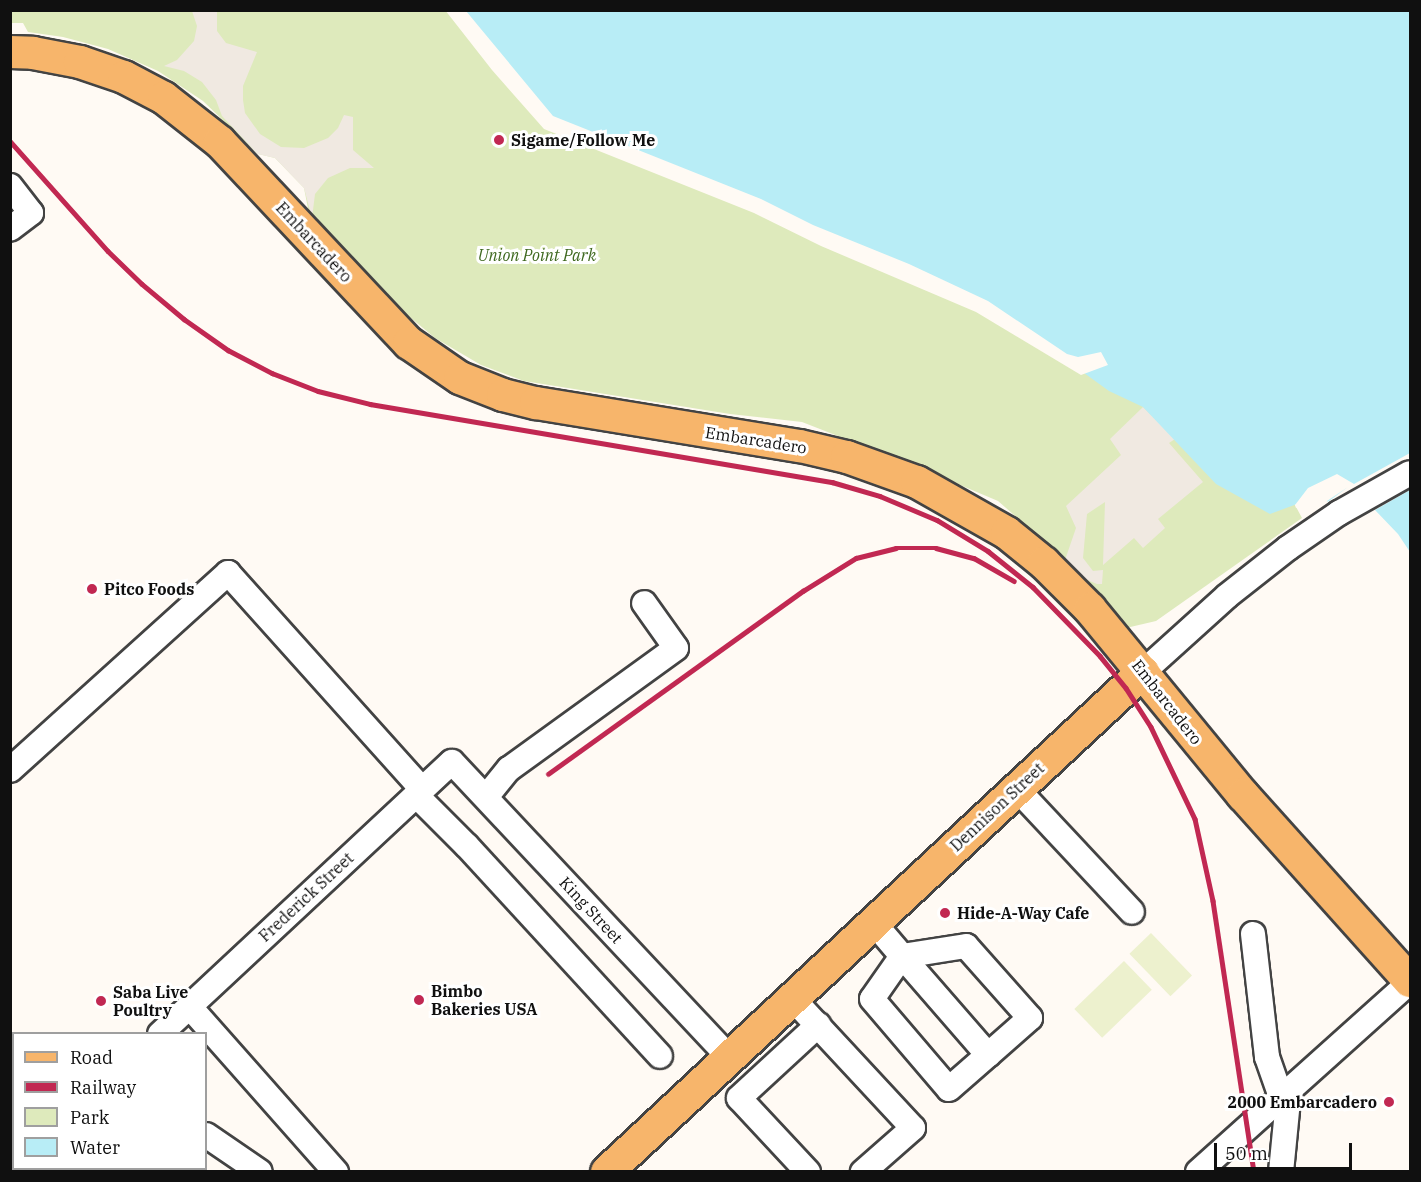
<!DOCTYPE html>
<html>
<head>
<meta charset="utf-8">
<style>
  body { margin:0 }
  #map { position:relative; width:1421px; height:1182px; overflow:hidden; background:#fffaf4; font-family:"IBM Plex Serif",serif }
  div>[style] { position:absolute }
  .green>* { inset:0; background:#deeabc }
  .pitch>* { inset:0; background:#edf1ce; transform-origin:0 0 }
  .plaza>* { inset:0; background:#f0e9e1 }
  .water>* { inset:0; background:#b8edf6 }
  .pier>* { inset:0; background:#fffaf4 }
  .roads { filter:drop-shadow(2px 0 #434343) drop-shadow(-2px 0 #434343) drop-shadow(0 2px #434343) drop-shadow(0 -2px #434343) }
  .minor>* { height:24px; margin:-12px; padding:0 12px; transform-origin:12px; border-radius:12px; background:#fff }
  .major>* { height:32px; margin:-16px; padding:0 16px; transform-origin:16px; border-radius:16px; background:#f7b56b }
  .highway>* { height:33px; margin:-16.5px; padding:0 16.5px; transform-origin:16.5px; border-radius:16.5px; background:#f3805d }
  .rail>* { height:4.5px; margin:-2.25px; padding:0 2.25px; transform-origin:2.25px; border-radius:2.25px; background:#c12852 }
  .dots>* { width:16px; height:16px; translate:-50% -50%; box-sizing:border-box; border:3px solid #fff; border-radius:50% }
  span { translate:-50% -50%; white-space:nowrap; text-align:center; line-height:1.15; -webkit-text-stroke:6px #fff; paint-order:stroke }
  .poi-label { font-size:16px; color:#101010; font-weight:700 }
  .left { translate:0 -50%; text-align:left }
  .right { translate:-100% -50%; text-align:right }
  .street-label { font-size:16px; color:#101010 }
  .park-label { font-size:16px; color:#3f6920; font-style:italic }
  .frame { position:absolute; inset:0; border:12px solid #101010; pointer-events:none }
  .legend { position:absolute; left:12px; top:1032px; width:195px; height:138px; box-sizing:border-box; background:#fff; border:2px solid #9f9f9f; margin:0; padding:8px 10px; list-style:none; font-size:18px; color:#101010 }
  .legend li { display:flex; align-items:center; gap:12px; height:30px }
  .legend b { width:30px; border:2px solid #9f9f9f }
  .scale { position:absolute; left:1214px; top:1143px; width:138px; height:27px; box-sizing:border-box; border:3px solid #101010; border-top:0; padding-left:8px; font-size:18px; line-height:21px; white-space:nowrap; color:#101010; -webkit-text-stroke:4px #fff; paint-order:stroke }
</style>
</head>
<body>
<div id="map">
  <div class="green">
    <div style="clip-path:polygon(11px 10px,448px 11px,1105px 342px,1295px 505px,1302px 518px,1156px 621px,1126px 628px,1059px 554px,998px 501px,920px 468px,802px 422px,730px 414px,524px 381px,481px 365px,435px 338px,387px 298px,309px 214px,304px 188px,275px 158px,258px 154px,203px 101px,158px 71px,108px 49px,63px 37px,28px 32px,23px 23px,11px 23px)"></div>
  </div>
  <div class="pitch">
    <div style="left:1151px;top:933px;width:59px;height:30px;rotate:46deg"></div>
    <div style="left:1124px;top:961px;width:40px;height:69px;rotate:46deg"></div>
  </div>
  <div class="plaza">
    <div style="clip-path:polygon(192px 11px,217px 11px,217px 31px,226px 43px,257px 52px,243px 86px,243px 100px,245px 113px,260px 134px,281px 147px,304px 148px,328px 138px,338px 128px,344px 115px,353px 117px,353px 150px,374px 168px,350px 168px,328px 178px,315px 194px,312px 218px,304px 188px,275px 158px,258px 154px,222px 116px,216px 100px,202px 82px,184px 71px,164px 66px,177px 60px,194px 41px,197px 26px)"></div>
    <div style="clip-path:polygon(1143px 407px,1175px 439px,1169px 443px,1203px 482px,1158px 519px,1165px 528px,1143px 548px,1134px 538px,1103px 565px,1105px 502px,1087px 514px,1083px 558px,1093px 571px,1103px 570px,1102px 584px,1097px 584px,1080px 577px,1065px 560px,1076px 528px,1066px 506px,1121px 455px,1110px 439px)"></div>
  </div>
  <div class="water">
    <div style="clip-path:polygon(448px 11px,1410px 11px,1410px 570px,1357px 513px,1316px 497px,1270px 514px,1216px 484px,1143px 407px,1109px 391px,1073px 365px,978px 310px,755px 210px,545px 127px)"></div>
  </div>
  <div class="pier">
    <div style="clip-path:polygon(445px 10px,466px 11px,553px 116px,761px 199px,813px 225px,909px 264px,988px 301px,1067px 354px,1078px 357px,1101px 352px,1108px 365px,1081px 375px,976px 312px,821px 246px,754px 213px,544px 129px,492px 70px)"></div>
    <div style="clip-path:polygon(1410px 453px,1410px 490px,1375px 510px,1398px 534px,1410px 552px,1410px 573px,1355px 515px,1325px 504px,1348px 487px,1324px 503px,1316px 500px,1296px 508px,1295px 505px,1308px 488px,1337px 474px,1354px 484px)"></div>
  </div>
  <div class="roads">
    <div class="minor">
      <div style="left:10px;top:186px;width:34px;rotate:52deg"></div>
      <div style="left:31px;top:213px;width:26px;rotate:143deg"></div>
      <div style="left:1143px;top:672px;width:113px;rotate:-42.1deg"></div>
      <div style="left:1227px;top:596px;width:78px;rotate:-38.2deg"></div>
      <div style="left:1288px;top:548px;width:62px;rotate:-34.5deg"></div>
      <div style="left:1339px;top:513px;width:81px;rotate:-29.4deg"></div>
      <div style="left:10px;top:770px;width:294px;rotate:-42.1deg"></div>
      <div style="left:228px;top:573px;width:290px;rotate:48.1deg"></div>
      <div style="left:1017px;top:789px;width:168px;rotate:46.9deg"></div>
      <div style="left:416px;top:795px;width:72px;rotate:45deg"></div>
      <div style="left:467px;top:846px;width:285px;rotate:47.4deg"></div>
      <div style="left:486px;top:797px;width:36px;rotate:-51deg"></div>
      <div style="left:509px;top:769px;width:206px;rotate:-35.9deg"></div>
      <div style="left:676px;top:648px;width:55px;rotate:-125.4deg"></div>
      <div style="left:874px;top:923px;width:43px;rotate:49.7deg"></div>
      <div style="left:902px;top:956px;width:131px;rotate:49deg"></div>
      <div style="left:988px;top:1055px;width:56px;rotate:-41.4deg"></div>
      <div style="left:1030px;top:1018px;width:96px;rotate:-131.6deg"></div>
      <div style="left:966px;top:946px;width:65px;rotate:171.1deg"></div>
      <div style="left:902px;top:956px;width:52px;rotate:124.9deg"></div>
      <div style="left:872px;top:999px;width:118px;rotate:49.5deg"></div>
      <div style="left:949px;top:1089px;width:52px;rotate:-41.1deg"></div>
      <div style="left:1253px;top:934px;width:124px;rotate:83.5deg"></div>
      <div style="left:1267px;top:1057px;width:42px;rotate:70.7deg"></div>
      <div style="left:793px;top:999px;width:176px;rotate:47.1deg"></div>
      <div style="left:913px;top:1128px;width:67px;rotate:138.7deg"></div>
      <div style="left:189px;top:1006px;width:222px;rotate:48.5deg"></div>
      <div style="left:160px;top:1034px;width:399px;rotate:-43deg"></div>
      <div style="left:452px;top:762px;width:406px;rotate:46.8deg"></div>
      <div style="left:206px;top:1135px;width:65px;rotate:34.4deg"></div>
      <div style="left:179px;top:1172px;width:4px;rotate:-63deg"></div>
      <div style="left:808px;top:1172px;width:101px;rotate:-133deg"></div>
      <div style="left:739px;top:1098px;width:108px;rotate:-42.7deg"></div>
      <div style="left:1198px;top:1172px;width:285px;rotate:-41.9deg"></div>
      <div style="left:1281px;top:1172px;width:82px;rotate:-84.4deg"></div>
    </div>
    <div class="major">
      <div style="left:10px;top:52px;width:23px;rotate:2deg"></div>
      <div style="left:33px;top:53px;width:48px;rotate:10.8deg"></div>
      <div style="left:80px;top:62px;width:46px;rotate:18.8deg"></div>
      <div style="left:124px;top:77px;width:45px;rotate:27.7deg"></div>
      <div style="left:164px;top:98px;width:71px;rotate:38.2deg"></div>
      <div style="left:220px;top:142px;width:276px;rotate:46.8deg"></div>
      <div style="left:409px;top:343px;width:62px;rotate:34.5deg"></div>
      <div style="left:460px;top:378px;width:46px;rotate:21.6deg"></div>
      <div style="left:503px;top:395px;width:34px;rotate:14deg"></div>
      <div style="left:536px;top:403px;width:267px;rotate:9.3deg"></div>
      <div style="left:800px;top:446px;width:48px;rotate:13.2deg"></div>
      <div style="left:847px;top:457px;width:74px;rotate:19.7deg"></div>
      <div style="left:917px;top:482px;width:103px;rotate:29.5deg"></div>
      <div style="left:1007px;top:533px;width:48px;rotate:39deg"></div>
      <div style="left:1044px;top:563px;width:65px;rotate:45deg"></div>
      <div style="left:1090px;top:609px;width:241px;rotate:50.6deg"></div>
      <div style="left:1243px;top:795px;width:250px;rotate:48.1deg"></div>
      <div style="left:10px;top:1069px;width:4px;rotate:27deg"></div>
      <div style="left:10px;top:1098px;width:4px;rotate:27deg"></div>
      <div style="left:119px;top:1168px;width:6px;rotate:39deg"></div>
      <div style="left:156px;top:1168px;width:6px;rotate:39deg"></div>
      <div style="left:607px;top:1172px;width:733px;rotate:-43.01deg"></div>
    </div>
    <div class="highway">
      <div style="left:10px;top:1146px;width:4px;rotate:27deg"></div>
      <div style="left:46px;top:1168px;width:6px;rotate:39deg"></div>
    </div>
  </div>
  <div class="rail">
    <div style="left:10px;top:141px;width:147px;rotate:48.3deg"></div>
    <div style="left:108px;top:251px;width:47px;rotate:44.1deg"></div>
    <div style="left:142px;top:284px;width:55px;rotate:39.8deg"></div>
    <div style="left:184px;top:319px;width:54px;rotate:35.2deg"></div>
    <div style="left:228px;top:350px;width:50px;rotate:27.6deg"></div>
    <div style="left:272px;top:373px;width:49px;rotate:21.4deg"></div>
    <div style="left:318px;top:391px;width:54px;rotate:14deg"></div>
    <div style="left:370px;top:404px;width:469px;rotate:9.6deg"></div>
    <div style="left:832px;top:482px;width:50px;rotate:16.3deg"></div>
    <div style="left:880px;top:496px;width:62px;rotate:22.8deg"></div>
    <div style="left:937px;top:520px;width:60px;rotate:31.3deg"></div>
    <div style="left:988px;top:551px;width:58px;rotate:38.7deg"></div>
    <div style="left:1033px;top:587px;width:96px;rotate:45.8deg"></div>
    <div style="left:1100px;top:656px;width:41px;rotate:50.9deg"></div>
    <div style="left:1126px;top:688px;width:46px;rotate:57.3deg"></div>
    <div style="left:1151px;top:727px;width:102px;rotate:64.4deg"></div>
    <div style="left:1195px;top:819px;width:84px;rotate:77.6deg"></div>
    <div style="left:1213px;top:901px;width:274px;rotate:81.4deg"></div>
    <div style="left:548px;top:774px;width:314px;rotate:-35.7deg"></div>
    <div style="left:803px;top:591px;width:62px;rotate:-31.9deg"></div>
    <div style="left:856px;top:558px;width:41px;rotate:-14deg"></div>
    <div style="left:896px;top:548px;width:40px"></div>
    <div style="left:936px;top:548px;width:39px;rotate:15deg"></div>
    <div style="left:974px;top:558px;width:46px;rotate:29.9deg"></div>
  </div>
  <div class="dots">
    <div style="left:499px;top:140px;background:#c12852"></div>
    <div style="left:92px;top:589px;background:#c12852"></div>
    <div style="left:945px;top:913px;background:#c12852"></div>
    <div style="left:419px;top:1000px;background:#c12852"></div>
    <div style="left:101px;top:1001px;background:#c12852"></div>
    <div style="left:1389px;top:1102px;background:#c12852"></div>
  </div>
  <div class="poi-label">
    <span class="left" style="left:511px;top:140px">Sigame/Follow Me</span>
    <span class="left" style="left:104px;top:589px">Pitco Foods</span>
    <span class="left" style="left:957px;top:913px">Hide-A-Way Cafe</span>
    <span class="left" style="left:431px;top:1000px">Bimbo<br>Bakeries USA</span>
    <span class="left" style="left:113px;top:1001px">Saba Live<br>Poultry</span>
    <span class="right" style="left:1377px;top:1102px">2000 Embarcadero</span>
  </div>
  <div class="street-label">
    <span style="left:314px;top:242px;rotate:47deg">Embarcadero</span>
    <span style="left:756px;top:440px;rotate:9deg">Embarcadero</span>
    <span style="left:1167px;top:702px;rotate:52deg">Embarcadero</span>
    <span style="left:997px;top:807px;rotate:-43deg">Dennison Street</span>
    <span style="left:306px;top:897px;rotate:-43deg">Frederick Street</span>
    <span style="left:591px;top:910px;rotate:47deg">King Street</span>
  </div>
  <div class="park-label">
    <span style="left:537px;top:255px">Union Point Park</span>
  </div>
  <div class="frame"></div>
  <ul class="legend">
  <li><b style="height:8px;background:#f7b56b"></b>Road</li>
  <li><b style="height:8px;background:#c12852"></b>Railway</li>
  <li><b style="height:16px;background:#deeabc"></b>Park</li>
  <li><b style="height:16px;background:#b8edf6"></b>Water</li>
  </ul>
  <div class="scale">50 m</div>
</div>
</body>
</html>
